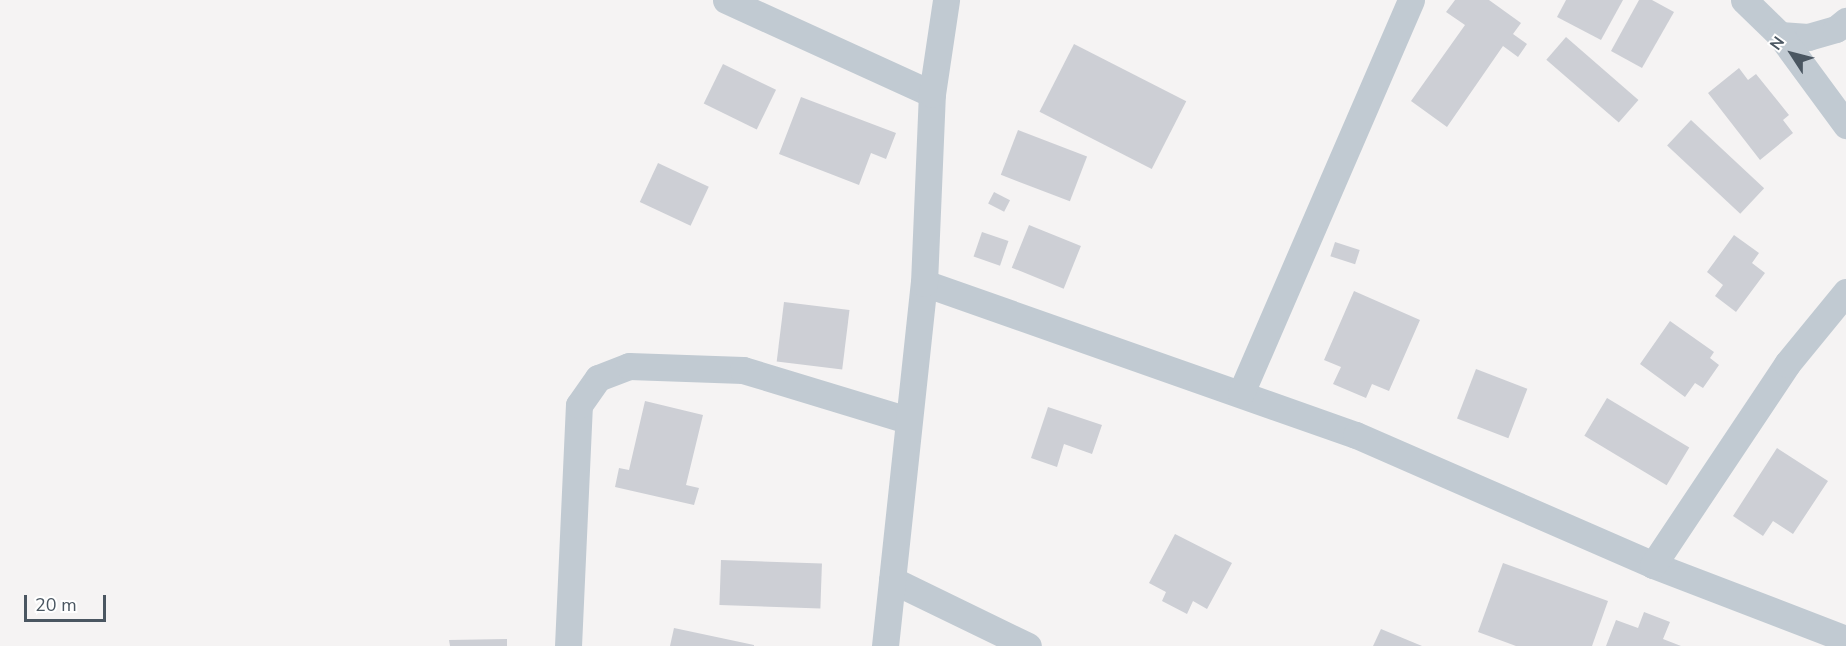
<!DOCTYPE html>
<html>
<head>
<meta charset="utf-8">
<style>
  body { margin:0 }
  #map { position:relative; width:1846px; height:646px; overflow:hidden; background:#f5f3f3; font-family:"Nunito Sans",sans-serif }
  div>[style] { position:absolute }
  .building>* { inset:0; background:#cdcfd5; transform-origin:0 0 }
  .minor>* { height:27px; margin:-13.5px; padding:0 13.5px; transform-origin:13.5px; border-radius:13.5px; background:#c1cad2 }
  span { translate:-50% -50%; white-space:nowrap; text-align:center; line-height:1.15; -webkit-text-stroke:6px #fff; paint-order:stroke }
  .north { position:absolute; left:1762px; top:24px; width:60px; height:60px; -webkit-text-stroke:4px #fff; paint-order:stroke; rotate:306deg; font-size:16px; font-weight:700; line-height:24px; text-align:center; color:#4a5661 }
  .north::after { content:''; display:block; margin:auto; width:21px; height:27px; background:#4a5661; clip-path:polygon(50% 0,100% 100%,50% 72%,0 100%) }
  .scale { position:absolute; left:24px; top:595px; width:82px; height:27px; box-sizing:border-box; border:3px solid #4a5661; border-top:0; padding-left:8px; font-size:18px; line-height:21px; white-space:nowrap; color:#4a5661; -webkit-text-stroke:4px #fff; paint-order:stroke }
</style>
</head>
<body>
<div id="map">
  <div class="building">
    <div style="clip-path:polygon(1455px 0,1489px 0,1521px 23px,1513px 34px,1527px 44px,1518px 57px,1503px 46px,1447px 127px,1411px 101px,1465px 25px,1446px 12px)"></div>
    <div style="clip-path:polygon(1566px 0,1623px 0,1601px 40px,1557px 17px)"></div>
    <div style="clip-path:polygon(1639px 0,1652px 0,1674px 12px,1642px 68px,1611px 51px)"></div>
    <div style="left:1566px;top:37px;width:96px;height:30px;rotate:41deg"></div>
    <div style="left:1074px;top:44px;width:126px;height:76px;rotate:27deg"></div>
    <div style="left:723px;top:64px;width:59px;height:44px;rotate:26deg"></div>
    <div style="clip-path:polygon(1739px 68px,1748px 80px,1756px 74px,1789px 115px,1783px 120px,1793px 133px,1760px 160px,1708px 93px)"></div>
    <div style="clip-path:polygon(801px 97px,896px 133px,886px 159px,871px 153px,859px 185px,779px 154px)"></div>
    <div style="left:1691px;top:120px;width:100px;height:35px;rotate:43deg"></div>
    <div style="left:1018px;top:130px;width:74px;height:48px;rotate:21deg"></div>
    <div style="left:658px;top:163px;width:56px;height:43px;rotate:25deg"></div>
    <div style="left:994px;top:192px;width:18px;height:13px;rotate:27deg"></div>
    <div style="left:1029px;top:225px;width:56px;height:46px;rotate:22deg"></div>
    <div style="left:982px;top:232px;width:28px;height:26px;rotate:19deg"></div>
    <div style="clip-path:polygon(1734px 235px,1759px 253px,1752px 263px,1765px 273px,1736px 312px,1715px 296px,1723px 285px,1707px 272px)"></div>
    <div style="left:1335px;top:242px;width:26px;height:15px;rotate:18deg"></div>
    <div style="clip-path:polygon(1354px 291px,1420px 320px,1389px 391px,1372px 384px,1366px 398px,1333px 384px,1341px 367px,1324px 360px)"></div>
    <div style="left:784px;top:302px;width:66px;height:60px;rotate:7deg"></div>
    <div style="clip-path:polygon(1670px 321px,1714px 352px,1710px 358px,1719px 365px,1703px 388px,1695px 383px,1685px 397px,1640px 364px)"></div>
    <div style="left:1476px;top:369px;width:55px;height:53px;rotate:21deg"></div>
    <div style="left:1607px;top:398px;width:96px;height:44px;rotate:31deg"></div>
    <div style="clip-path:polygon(645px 401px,703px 415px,686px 485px,699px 488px,694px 505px,615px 487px,619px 468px,629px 470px)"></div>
    <div style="clip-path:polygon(1048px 407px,1102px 425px,1092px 454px,1064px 444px,1057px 467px,1031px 458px)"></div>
    <div style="clip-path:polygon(1777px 448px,1828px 481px,1793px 534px,1773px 521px,1763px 536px,1733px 516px)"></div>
    <div style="clip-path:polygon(1175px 534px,1232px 563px,1207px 609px,1193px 601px,1187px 614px,1162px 601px,1166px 592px,1149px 583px)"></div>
    <div style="left:721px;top:560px;width:101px;height:45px;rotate:2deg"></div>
    <div style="clip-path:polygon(1503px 563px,1608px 601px,1592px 646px,1516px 646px,1478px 632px)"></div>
    <div style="clip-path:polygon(1644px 612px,1670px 622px,1663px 639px,1681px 646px,1606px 646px,1616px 620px,1638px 628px)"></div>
    <div style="clip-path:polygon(674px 628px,754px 645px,754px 646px,670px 646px)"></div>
    <div style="clip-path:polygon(1381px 629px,1422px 646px,1373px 646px)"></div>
    <div style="clip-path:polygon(507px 639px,507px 646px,450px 646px,449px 640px)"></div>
  </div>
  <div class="minor">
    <div style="left:726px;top:0;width:226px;rotate:24.5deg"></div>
    <div style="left:1744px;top:0;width:50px;rotate:44.2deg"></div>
    <div style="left:1780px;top:35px;width:28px;rotate:4deg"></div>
    <div style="left:1808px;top:37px;width:29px;rotate:-16deg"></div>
    <div style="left:1836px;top:29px;width:13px;rotate:-39deg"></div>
    <div style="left:1780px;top:35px;width:112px;rotate:53.7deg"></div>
    <div style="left:924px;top:283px;width:458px;rotate:19.4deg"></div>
    <div style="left:1356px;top:435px;width:324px;rotate:23.6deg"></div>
    <div style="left:1653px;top:565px;width:207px;rotate:21deg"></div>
    <div style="left:1241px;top:393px;width:428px;rotate:-66.6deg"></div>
    <div style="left:1653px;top:565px;width:242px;rotate:-56.3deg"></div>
    <div style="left:1787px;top:364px;width:93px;rotate:-50.7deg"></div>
    <div style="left:892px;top:580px;width:151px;rotate:25.9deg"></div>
    <div style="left:568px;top:646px;width:241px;rotate:-87.4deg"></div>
    <div style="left:579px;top:405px;width:33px;rotate:-55deg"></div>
    <div style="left:598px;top:378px;width:33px;rotate:-21deg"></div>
    <div style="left:629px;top:366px;width:114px;rotate:2deg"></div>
    <div style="left:743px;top:370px;width:172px;rotate:16.9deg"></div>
    <div style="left:885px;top:646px;width:365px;rotate:-83.9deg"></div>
    <div style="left:924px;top:283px;width:189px;rotate:-87.6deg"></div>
    <div style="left:932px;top:94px;width:95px;rotate:-81.5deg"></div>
  </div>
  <div class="north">N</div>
  <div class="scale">20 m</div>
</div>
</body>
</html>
